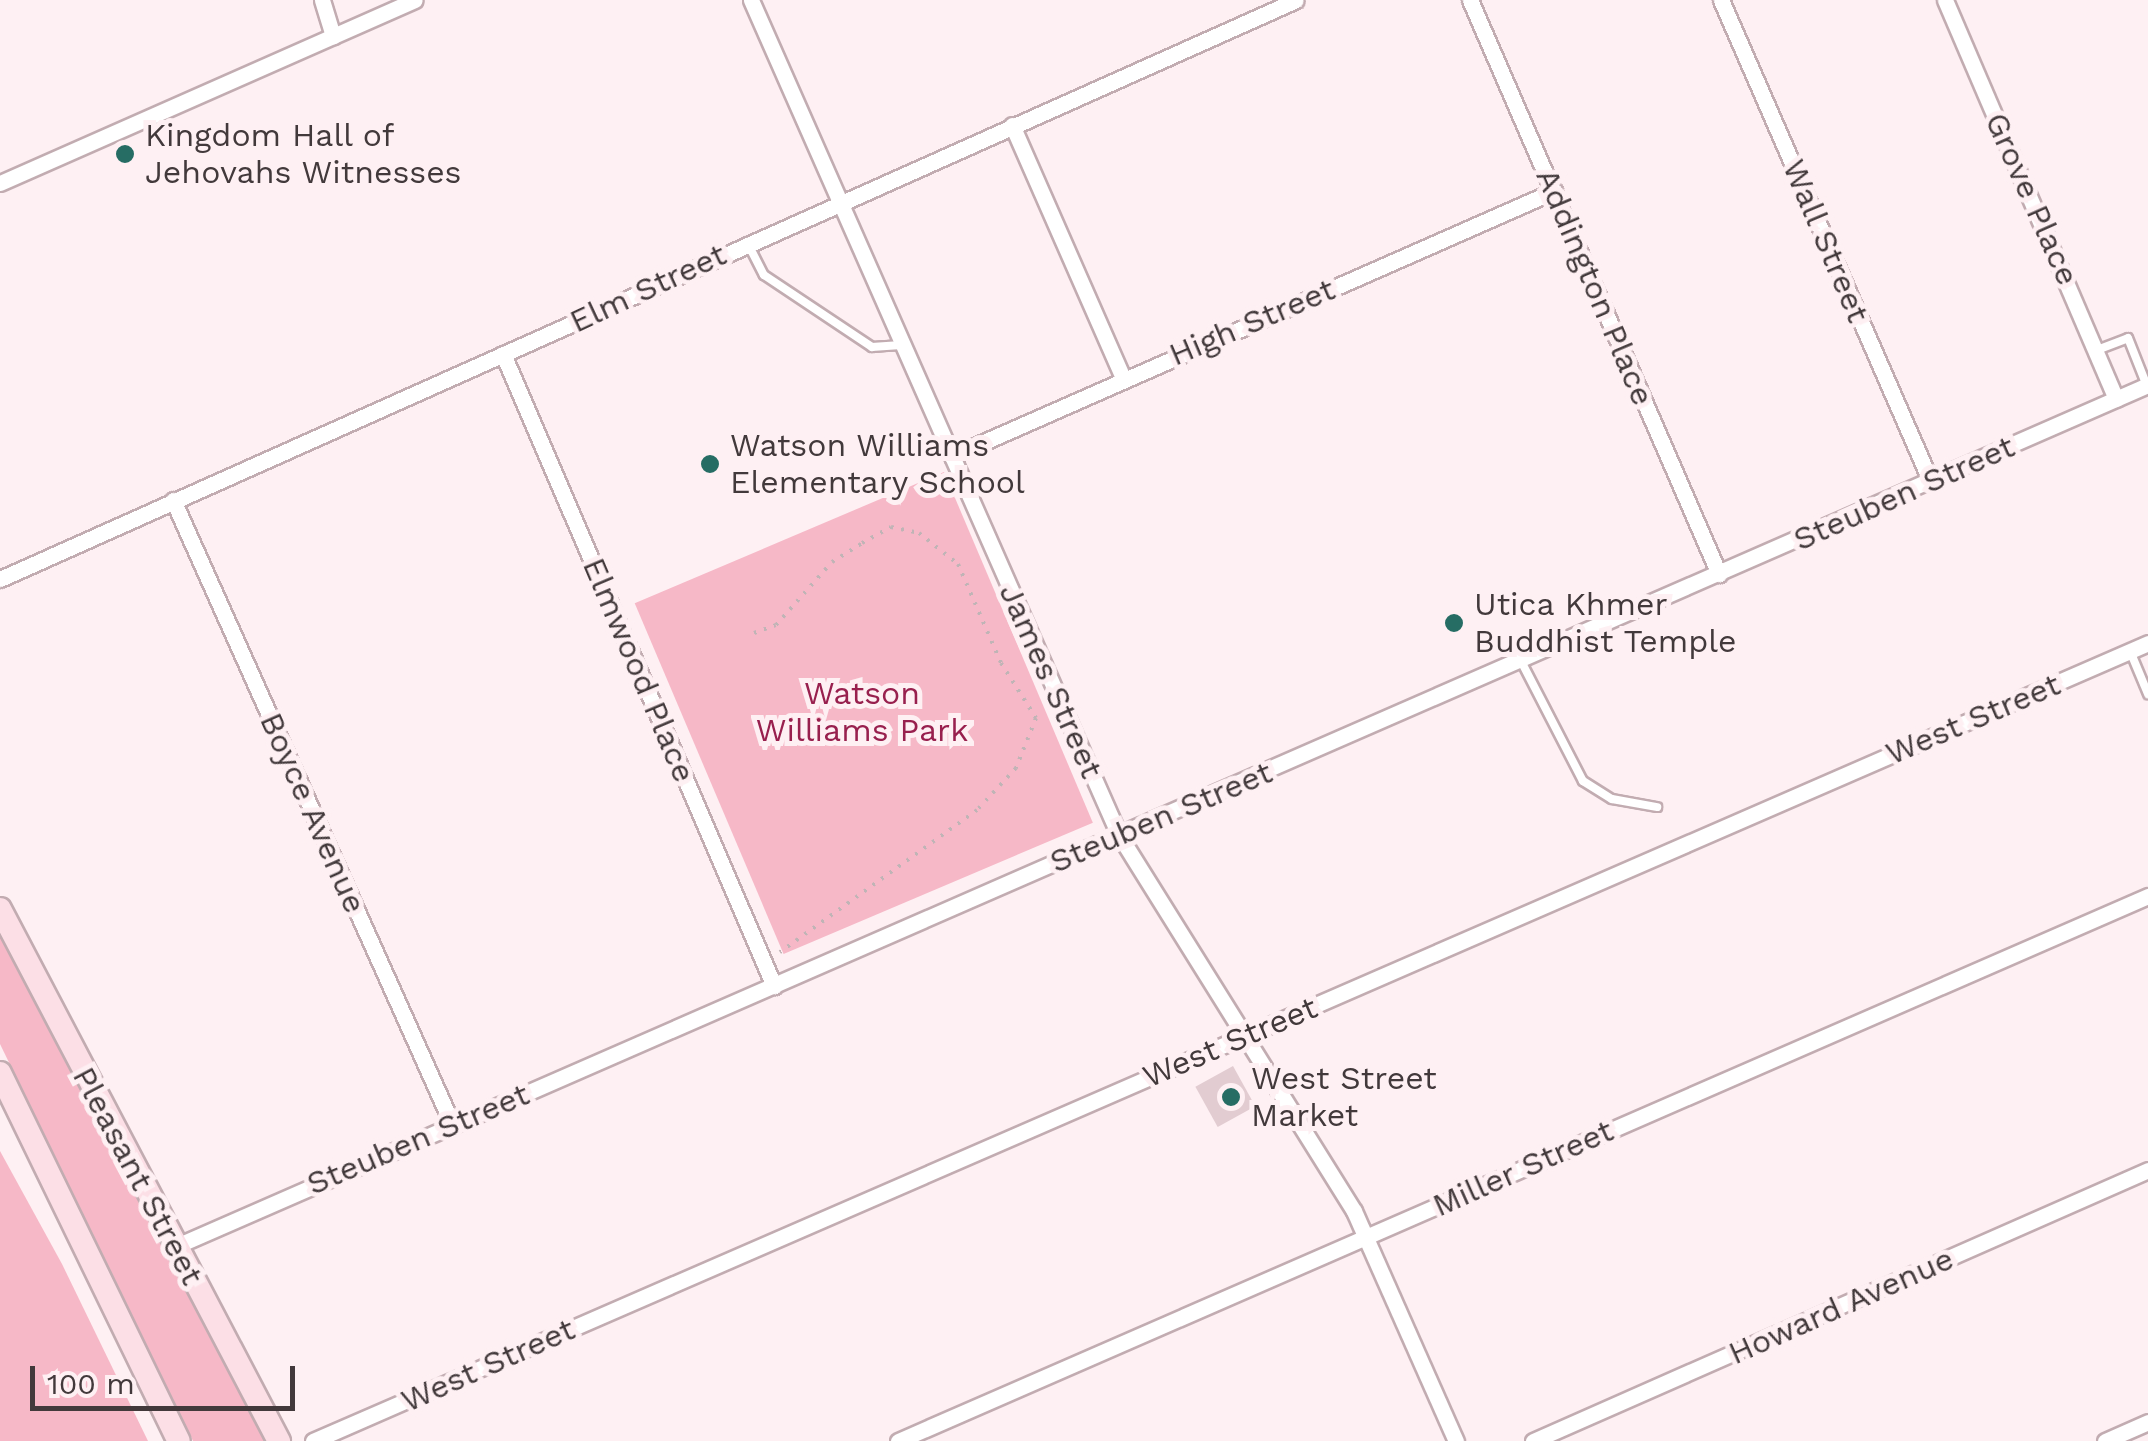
<!DOCTYPE html>
<html>
<head>
<meta charset="utf-8">
<style>
  body { margin:0 }
  #map { position:relative; width:2148px; height:1441px; overflow:hidden; background:#fef0f3; font-family:"Work Sans",sans-serif }
  div>[style] { position:absolute }
  .green>* { inset:0; background:#f6b8c7; transform-origin:0 0 }
  .building>* { inset:0; background:#e2ccd1; transform-origin:0 0 }
  .path>* { height:4px; margin-top:-2px; transform-origin:0; background:repeating-linear-gradient(90deg,#c0b4b6 0 2.5px,transparent 0 10.5px) }
  .roads { filter:drop-shadow(2px 0 #c2acb1) drop-shadow(-2px 0 #c2acb1) drop-shadow(0 2px #c2acb1) drop-shadow(0 -2px #c2acb1) }
  .lane>* { height:8px; margin:-4px; padding:0 4px; transform-origin:4px; border-radius:4px; background:#fff }
  .street>* { height:15px; margin:-7.5px; padding:0 7.5px; transform-origin:7.5px; border-radius:7.5px; background:#fff }
  .secondary>* { height:22px; margin:-11px; padding:0 11px; transform-origin:11px; border-radius:11px; background:#fcdfe6 }
  .dots>* { width:28px; height:28px; translate:-50% -50%; box-sizing:border-box; border:5px solid #fef0f3; border-radius:50% }
  span { translate:-50% -50%; white-space:nowrap; text-align:center; line-height:1.15; -webkit-text-stroke:10px #fef0f3; paint-order:stroke }
  .poi-label { font-size:32px; color:#42393b }
  .left { translate:0 -50%; text-align:left }
  .street-label { font-size:32px; color:#42393b }
  .park-label { font-size:32px; color:#98204e }
  .scale { position:absolute; left:30px; top:1366px; width:265px; height:45px; box-sizing:border-box; border:5px solid #42393b; border-top:0; padding-left:12px; font-size:30px; line-height:35px; white-space:nowrap; color:#42393b; -webkit-text-stroke:8px #fef0f3; paint-order:stroke }
</style>
</head>
<body>
<div id="map">
  <div class="green">
    <div style="left:944px;top:472px;width:381px;height:336px;rotate:67deg"></div>
    <div style="clip-path:polygon(0 926px,269px 1441px,193px 1441px,0 1044px)"></div>
    <div style="clip-path:polygon(0 1151px,62px 1264px,148px 1441px,0 1441px)"></div>
  </div>
  <div class="building">
    <div style="left:1233px;top:1066px;width:46px;height:43px;rotate:61deg"></div>
  </div>
  <div class="path">
    <div style="left:754px;top:633px;width:23px;rotate:-20deg"></div>
    <div style="left:776px;top:625px;width:84px;rotate:-48.4deg"></div>
    <div style="left:832px;top:562px;width:36px;rotate:-32deg"></div>
    <div style="left:862px;top:543px;width:33px;rotate:-29deg"></div>
    <div style="left:891px;top:527px;width:29px;rotate:12deg"></div>
    <div style="left:919px;top:533px;width:50px;rotate:38.5deg"></div>
    <div style="left:958px;top:564px;width:108px;rotate:66.5deg"></div>
    <div style="left:1001px;top:663px;width:65px;rotate:57.5deg"></div>
    <div style="left:1036px;top:718px;width:54px;rotate:111.8deg"></div>
    <div style="left:1016px;top:768px;width:57px;rotate:132.9deg"></div>
    <div style="left:977px;top:810px;width:243px;rotate:144.2deg"></div>
  </div>
  <div class="roads">
    <div class="lane">
      <div style="left:747px;top:242px;width:37px;rotate:63deg"></div>
      <div style="left:764px;top:275px;width:130px;rotate:33.7deg"></div>
      <div style="left:872px;top:347px;width:29px;rotate:-4deg"></div>
      <div style="left:2097px;top:350px;width:33px;rotate:-21deg"></div>
      <div style="left:2128px;top:338px;width:52px;rotate:68.4deg"></div>
      <div style="left:2130px;top:651px;width:47px;rotate:67.3deg"></div>
      <div style="left:1521px;top:661px;width:135px;rotate:62.7deg"></div>
      <div style="left:1583px;top:781px;width:34px;rotate:32deg"></div>
      <div style="left:1612px;top:799px;width:46px;rotate:10.1deg"></div>
    </div>
    <div class="street">
      <div style="left:322px;top:0;width:38px;rotate:73deg"></div>
      <div style="left:751px;top:0;width:912px;rotate:66.22deg"></div>
      <div style="left:1119px;top:835px;width:443px;rotate:58deg"></div>
      <div style="left:1354px;top:1211px;width:252px;rotate:66.1deg"></div>
      <div style="left:1470px;top:0;width:626px;rotate:66.55deg"></div>
      <div style="left:1721px;top:0;width:526px;rotate:66.46deg"></div>
      <div style="left:1945px;top:0;width:434px;rotate:66.8deg"></div>
      <div style="left:1012px;top:125px;width:276px;rotate:66.3deg"></div>
      <div style="left:0;top:183px;width:453px;rotate:-23.8deg"></div>
      <div style="left:503px;top:354px;width:688px;rotate:66.79deg"></div>
      <div style="left:952px;top:456px;width:658px;rotate:-23.76deg"></div>
      <div style="left:173px;top:500px;width:686px;rotate:65.9deg"></div>
      <div style="left:0;top:579px;width:1419px;rotate:-24.07deg"></div>
      <div style="left:174px;top:1247px;width:2154px;rotate:-23.59deg"></div>
      <div style="left:313px;top:1441px;width:2001px;rotate:-23.5deg"></div>
      <div style="left:898px;top:1441px;width:1364px;rotate:-23.56deg"></div>
      <div style="left:1533px;top:1441px;width:672px;rotate:-23.78deg"></div>
      <div style="left:2105px;top:1441px;width:47px;rotate:-23.8deg"></div>
    </div>
    <div class="secondary">
      <div style="left:0;top:909px;width:601px;rotate:62.33deg"></div>
      <div style="left:0;top:1073px;width:409px;rotate:64.1deg"></div>
    </div>
  </div>
  <div class="dots">
    <div style="left:125px;top:154px;background:#266d64"></div>
    <div style="left:710px;top:464px;background:#266d64"></div>
    <div style="left:1454px;top:623px;background:#266d64"></div>
    <div style="left:1231px;top:1097px;background:#266d64"></div>
  </div>
  <div class="poi-label">
    <span class="left" style="left:145px;top:154px">Kingdom Hall of<br>Jehovahs Witnesses</span>
    <span class="left" style="left:730px;top:464px">Watson Williams<br>Elementary School</span>
    <span class="left" style="left:1474px;top:623px">Utica Khmer<br>Buddhist Temple</span>
    <span class="left" style="left:1251px;top:1097px">West Street<br>Market</span>
  </div>
  <div class="street-label">
    <span style="left:2032px;top:199px;rotate:66deg">Grove Place</span>
    <span style="left:1826px;top:241px;rotate:67deg">Wall Street</span>
    <span style="left:1595px;top:287px;rotate:67deg">Addington Place</span>
    <span style="left:648px;top:288px;rotate:-25deg">Elm Street</span>
    <span style="left:1252px;top:322px;rotate:-23deg">High Street</span>
    <span style="left:1904px;top:493px;rotate:-24deg">Steuben Street</span>
    <span style="left:639px;top:670px;rotate:67deg">Elmwood Place</span>
    <span style="left:1051px;top:681px;rotate:66deg">James Street</span>
    <span style="left:1973px;top:719px;rotate:-23deg">West Street</span>
    <span style="left:313px;top:813px;rotate:66deg">Boyce Avenue</span>
    <span style="left:1161px;top:817px;rotate:-23deg">Steuben Street</span>
    <span style="left:1230px;top:1042px;rotate:-23deg">West Street</span>
    <span style="left:418px;top:1139px;rotate:-23deg">Steuben Street</span>
    <span style="left:1523px;top:1168px;rotate:-24deg">Miller Street</span>
    <span style="left:138px;top:1176px;rotate:62deg">Pleasant Street</span>
    <span style="left:1841px;top:1306px;rotate:-24deg">Howard Avenue</span>
    <span style="left:488px;top:1365px;rotate:-24deg">West Street</span>
  </div>
  <div class="park-label">
    <span style="left:862px;top:712px">Watson<br>Williams Park</span>
  </div>
  <div class="scale">100 m</div>
</div>
</body>
</html>
